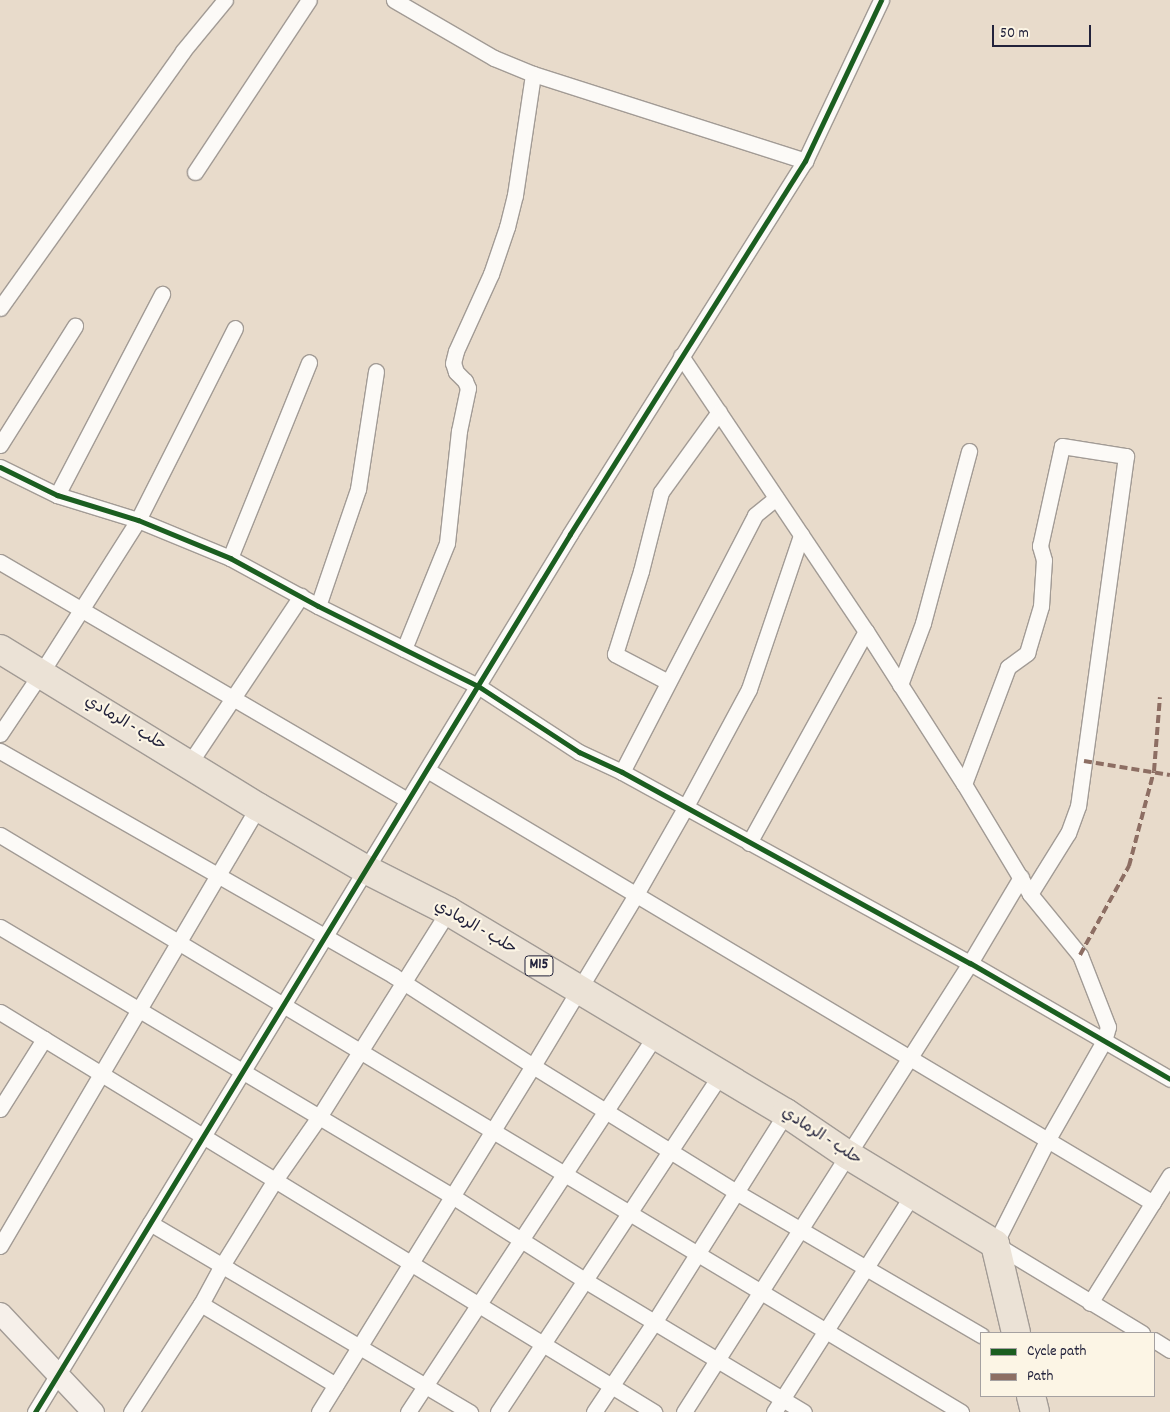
<!DOCTYPE html>
<html>
<head>
<meta charset="utf-8">
<style>
  body { margin:0 }
  #map { position:relative; width:1170px; height:1412px; overflow:hidden; background:#e8dbcb; font-family:Dekko,"Playpen Sans Arabic",sans-serif }
  div>[style] { position:absolute }
  .roads { filter:drop-shadow(1px 0 #a29b95) drop-shadow(-1px 0 #a29b95) drop-shadow(0 1px #a29b95) drop-shadow(0 -1px #a29b95) }
  .street>* { height:15px; margin:-7.5px; padding:0 7.5px; transform-origin:7.5px; border-radius:7.5px; background:#fcfaf7 }
  .secondary>* { height:21px; margin:-10.5px; padding:0 10.5px; transform-origin:10.5px; border-radius:10.5px; background:#f6f0ea }
  .highway>* { height:28px; margin:-14px; padding:0 14px; transform-origin:14px; border-radius:14px; background:#ebe2d6 }
  .quiet>* { height:4px; margin-top:-2px; transform-origin:0; background:repeating-linear-gradient(90deg,#8d6e63 0 8px,transparent 0 12px) }
  .cycleway>* { height:5px; margin:-2.5px; padding:0 2.5px; transform-origin:2.5px; border-radius:2.5px; background:#1b5e20 }
  span { translate:-50% -50%; white-space:nowrap; text-align:center; line-height:1.15; -webkit-text-stroke:4.5px #fcf5e5; paint-order:stroke }
  .shield-label span { padding:1px 4px; background:#fcf5e5; border:1px solid; border-radius:4px; -webkit-text-stroke-width:0 }
  .shield-label { font-size:15px; color:#22223b; font-weight:700 }
  .street-label { font-size:16px; color:#22223b }
  .legend { position:absolute; left:980px; top:1332px; width:175px; height:65px; box-sizing:border-box; background:#fcf5e5; border:1px solid #a5a1a1; margin:0; padding:6px 9px; list-style:none; font-size:15px; color:#22223b }
  .legend li { display:flex; align-items:center; gap:10px; height:25px }
  .legend b { width:25px; border:1px solid #a5a1a1 }
  .scale { position:absolute; left:992px; top:25px; width:99px; height:22px; box-sizing:border-box; border:2px solid #22223b; border-top:0; padding-left:6px; font-size:15px; line-height:18px; white-space:nowrap; color:#22223b; -webkit-text-stroke:4px #fcf5e5; paint-order:stroke }
</style>
</head>
<body>
<div id="map">
  <div class="roads">
    <div class="street">
      <div style="left:394px;top:0;width:116px;rotate:30.1deg"></div>
      <div style="left:494px;top:58px;width:42px;rotate:22.3deg"></div>
      <div style="left:533px;top:74px;width:286px;rotate:17.7deg"></div>
      <div style="left:195px;top:172px;width:206px;rotate:-56.5deg"></div>
      <div style="left:0;top:308px;width:315px;rotate:-54.5deg"></div>
      <div style="left:183px;top:51px;width:66px;rotate:-50.5deg"></div>
      <div style="left:681px;top:356px;width:331px;rotate:56.1deg"></div>
      <div style="left:866px;top:631px;width:182px;rotate:57.4deg"></div>
      <div style="left:964px;top:784px;width:128px;rotate:59deg"></div>
      <div style="left:1030px;top:894px;width:79px;rotate:50.7deg"></div>
      <div style="left:1080px;top:955px;width:77px;rotate:68.7deg"></div>
      <div style="left:1108px;top:1027px;width:15px;rotate:106deg"></div>
      <div style="left:1104px;top:1041px;width:113px;rotate:119.7deg"></div>
      <div style="left:1048px;top:1139px;width:118px;rotate:116.8deg"></div>
      <div style="left:995px;top:1244px;width:172px;rotate:31.2deg"></div>
      <div style="left:0;top:445px;width:141px;rotate:-57.8deg"></div>
      <div style="left:0;top:467px;width:64px;rotate:26.2deg"></div>
      <div style="left:57px;top:495px;width:85px;rotate:17.2deg"></div>
      <div style="left:138px;top:520px;width:100px;rotate:22.4deg"></div>
      <div style="left:230px;top:558px;width:100px;rotate:28.6deg"></div>
      <div style="left:318px;top:606px;width:179px;rotate:26.6deg"></div>
      <div style="left:478px;top:686px;width:121px;rotate:33.2deg"></div>
      <div style="left:579px;top:752px;width:47px;rotate:24.9deg"></div>
      <div style="left:622px;top:772px;width:397px;rotate:28.8deg"></div>
      <div style="left:970px;top:963px;width:231px;rotate:30.1deg"></div>
      <div style="left:57px;top:495px;width:227px;rotate:-62.4deg"></div>
      <div style="left:230px;top:558px;width:211px;rotate:-68deg"></div>
      <div style="left:0;top:562px;width:471px;rotate:30.3deg"></div>
      <div style="left:318px;top:606px;width:124px;rotate:-71.1deg"></div>
      <div style="left:358px;top:489px;width:119px;rotate:-81.3deg"></div>
      <div style="left:404px;top:649px;width:114px;rotate:-67.9deg"></div>
      <div style="left:447px;top:543px;width:113px;rotate:-83.9deg"></div>
      <div style="left:459px;top:431px;width:44px;rotate:-78.2deg"></div>
      <div style="left:468px;top:388px;width:8px;rotate:-113deg"></div>
      <div style="left:465px;top:381px;width:13px;rotate:-135deg"></div>
      <div style="left:456px;top:372px;width:9px;rotate:-108deg"></div>
      <div style="left:453px;top:363px;width:12px;rotate:-76deg"></div>
      <div style="left:456px;top:351px;width:85px;rotate:-65.6deg"></div>
      <div style="left:491px;top:274px;width:50px;rotate:-71.2deg"></div>
      <div style="left:507px;top:227px;width:33px;rotate:-76deg"></div>
      <div style="left:515px;top:195px;width:122px;rotate:-81.5deg"></div>
      <div style="left:668px;top:682px;width:60px;rotate:-152.2deg"></div>
      <div style="left:615px;top:654px;width:87px;rotate:-72.6deg"></div>
      <div style="left:641px;top:571px;width:81px;rotate:-75.8deg"></div>
      <div style="left:661px;top:492px;width:99px;rotate:-54.1deg"></div>
      <div style="left:900px;top:685px;width:66px;rotate:-69.6deg"></div>
      <div style="left:923px;top:623px;width:178px;rotate:-75deg"></div>
      <div style="left:0;top:734px;width:73px;rotate:-56.1deg"></div>
      <div style="left:41px;top:673px;width:181px;rotate:-57.6deg"></div>
      <div style="left:138px;top:520px;width:215px;rotate:-63.2deg"></div>
      <div style="left:0;top:751px;width:454px;rotate:29.7deg"></div>
      <div style="left:394px;top:976px;width:166px;rotate:32.9deg"></div>
      <div style="left:533px;top:1066px;width:239px;rotate:31.8deg"></div>
      <div style="left:736px;top:1192px;width:284px;rotate:30.3deg"></div>
      <div style="left:189px;top:764px;width:202px;rotate:-56.3deg"></div>
      <div style="left:427px;top:770px;width:845px;rotate:30.81deg"></div>
      <div style="left:622px;top:772px;width:289px;rotate:-62.6deg"></div>
      <div style="left:755px;top:515px;width:27px;rotate:-39deg"></div>
      <div style="left:964px;top:784px;width:125px;rotate:-69.4deg"></div>
      <div style="left:1008px;top:667px;width:24px;rotate:-36deg"></div>
      <div style="left:1027px;top:653px;width:49px;rotate:-73.4deg"></div>
      <div style="left:1041px;top:606px;width:46px;rotate:-86.3deg"></div>
      <div style="left:1044px;top:560px;width:15px;rotate:-106deg"></div>
      <div style="left:1040px;top:546px;width:102px;rotate:-77.6deg"></div>
      <div style="left:1062px;top:446px;width:65px;rotate:8.9deg"></div>
      <div style="left:1126px;top:456px;width:353px;rotate:97.8deg"></div>
      <div style="left:1078px;top:806px;width:29px;rotate:110deg"></div>
      <div style="left:1068px;top:833px;width:72px;rotate:121.9deg"></div>
      <div style="left:0;top:835px;width:1121px;rotate:30.98deg"></div>
      <div style="left:749px;top:843px;width:242px;rotate:-61.1deg"></div>
      <div style="left:0;top:927px;width:526px;rotate:30.76deg"></div>
      <div style="left:452px;top:1196px;width:159px;rotate:32.4deg"></div>
      <div style="left:586px;top:1281px;width:254px;rotate:31deg"></div>
      <div style="left:0;top:1012px;width:767px;rotate:31.45deg"></div>
      <div style="left:0;top:1109px;width:83px;rotate:-57.8deg"></div>
      <div style="left:150px;top:1223px;width:372px;rotate:30.6deg"></div>
      <div style="left:0;top:1246px;width:509px;rotate:-59.56deg"></div>
      <div style="left:1090px;top:1303px;width:151px;rotate:-58deg"></div>
      <div style="left:201px;top:1304px;width:157px;rotate:31deg"></div>
      <div style="left:1154px;top:1340px;width:19px;rotate:32deg"></div>
      <div style="left:35px;top:1412px;width:1028px;rotate:-58.64deg"></div>
      <div style="left:570px;top:534px;width:441px;rotate:-57.8deg"></div>
      <div style="left:805px;top:161px;width:178px;rotate:-64.7deg"></div>
      <div style="left:131px;top:1412px;width:129px;rotate:-57.1deg"></div>
      <div style="left:201px;top:1304px;width:42px;rotate:-61.6deg"></div>
      <div style="left:221px;top:1267px;width:102px;rotate:-58.2deg"></div>
      <div style="left:275px;top:1180px;width:77px;rotate:-55.1deg"></div>
      <div style="left:319px;top:1117px;width:243px;rotate:-57.9deg"></div>
      <div style="left:319px;top:1412px;width:407px;rotate:-58.3deg"></div>
      <div style="left:533px;top:1066px;width:198px;rotate:-59deg"></div>
      <div style="left:635px;top:896px;width:101px;rotate:-60.4deg"></div>
      <div style="left:685px;top:808px;width:135px;rotate:-61.7deg"></div>
      <div style="left:749px;top:689px;width:163px;rotate:-71.3deg"></div>
      <div style="left:408px;top:1412px;width:451px;rotate:-56.7deg"></div>
      <div style="left:498px;top:1412px;width:405px;rotate:-56.6deg"></div>
      <div style="left:594px;top:1412px;width:110px;rotate:-56.2deg"></div>
      <div style="left:655px;top:1321px;width:246px;rotate:-57.8deg"></div>
      <div style="left:684px;top:1412px;width:532px;rotate:-57.5deg"></div>
      <div style="left:970px;top:963px;width:100px;rotate:-59.3deg"></div>
      <div style="left:774px;top:1412px;width:257px;rotate:-57.5deg"></div>
    </div>
    <div class="secondary">
      <div style="left:0;top:1313px;width:136px;rotate:46.8deg"></div>
    </div>
    <div class="highway">
      <div style="left:0;top:649px;width:303px;rotate:31.5deg"></div>
      <div style="left:258px;top:807px;width:124px;rotate:30.1deg"></div>
      <div style="left:365px;top:869px;width:93px;rotate:26.8deg"></div>
      <div style="left:448px;top:911px;width:394px;rotate:30.9deg"></div>
      <div style="left:786px;top:1113px;width:75px;rotate:34.1deg"></div>
      <div style="left:848px;top:1155px;width:172px;rotate:31.2deg"></div>
      <div style="left:995px;top:1244px;width:91px;rotate:76.7deg"></div>
      <div style="left:1031px;top:1396px;width:16px;rotate:76deg"></div>
    </div>
  </div>
  <div class="quiet">
    <div style="left:1084px;top:761px;width:87px;rotate:9.2deg"></div>
    <div style="left:1080px;top:955px;width:102px;rotate:-61.2deg"></div>
    <div style="left:1129px;top:866px;width:98px;rotate:-75.3deg"></div>
    <div style="left:1154px;top:771px;width:74px;rotate:-85.4deg"></div>
  </div>
  <div class="cycleway">
    <div style="left:0;top:467px;width:64px;rotate:26.2deg"></div>
    <div style="left:57px;top:495px;width:85px;rotate:17.2deg"></div>
    <div style="left:138px;top:520px;width:100px;rotate:22.4deg"></div>
    <div style="left:230px;top:558px;width:100px;rotate:28.6deg"></div>
    <div style="left:318px;top:606px;width:179px;rotate:26.6deg"></div>
    <div style="left:478px;top:686px;width:121px;rotate:33.2deg"></div>
    <div style="left:579px;top:752px;width:47px;rotate:24.9deg"></div>
    <div style="left:622px;top:772px;width:397px;rotate:28.8deg"></div>
    <div style="left:970px;top:963px;width:231px;rotate:30.1deg"></div>
    <div style="left:35px;top:1412px;width:1028px;rotate:-58.64deg"></div>
    <div style="left:570px;top:534px;width:441px;rotate:-57.8deg"></div>
    <div style="left:805px;top:161px;width:178px;rotate:-64.7deg"></div>
  </div>
  <div class="shield-label">
    <span style="left:539px;top:966px">M15</span>
  </div>
  <div class="street-label">
    <span style="left:125px;top:724px;rotate:31deg">حلب - الرمادي</span>
    <span style="left:475px;top:928px;rotate:30deg">حلب - الرمادي</span>
    <span style="left:821px;top:1137px;rotate:33deg">حلب - الرمادي</span>
  </div>
  <ul class="legend">
  <li><b style="height:6px;background:#1b5e20"></b>Cycle path</li>
  <li><b style="height:6px;background:#8d6e63"></b>Path</li>
  </ul>
  <div class="scale">50 m</div>
</div>
</body>
</html>
